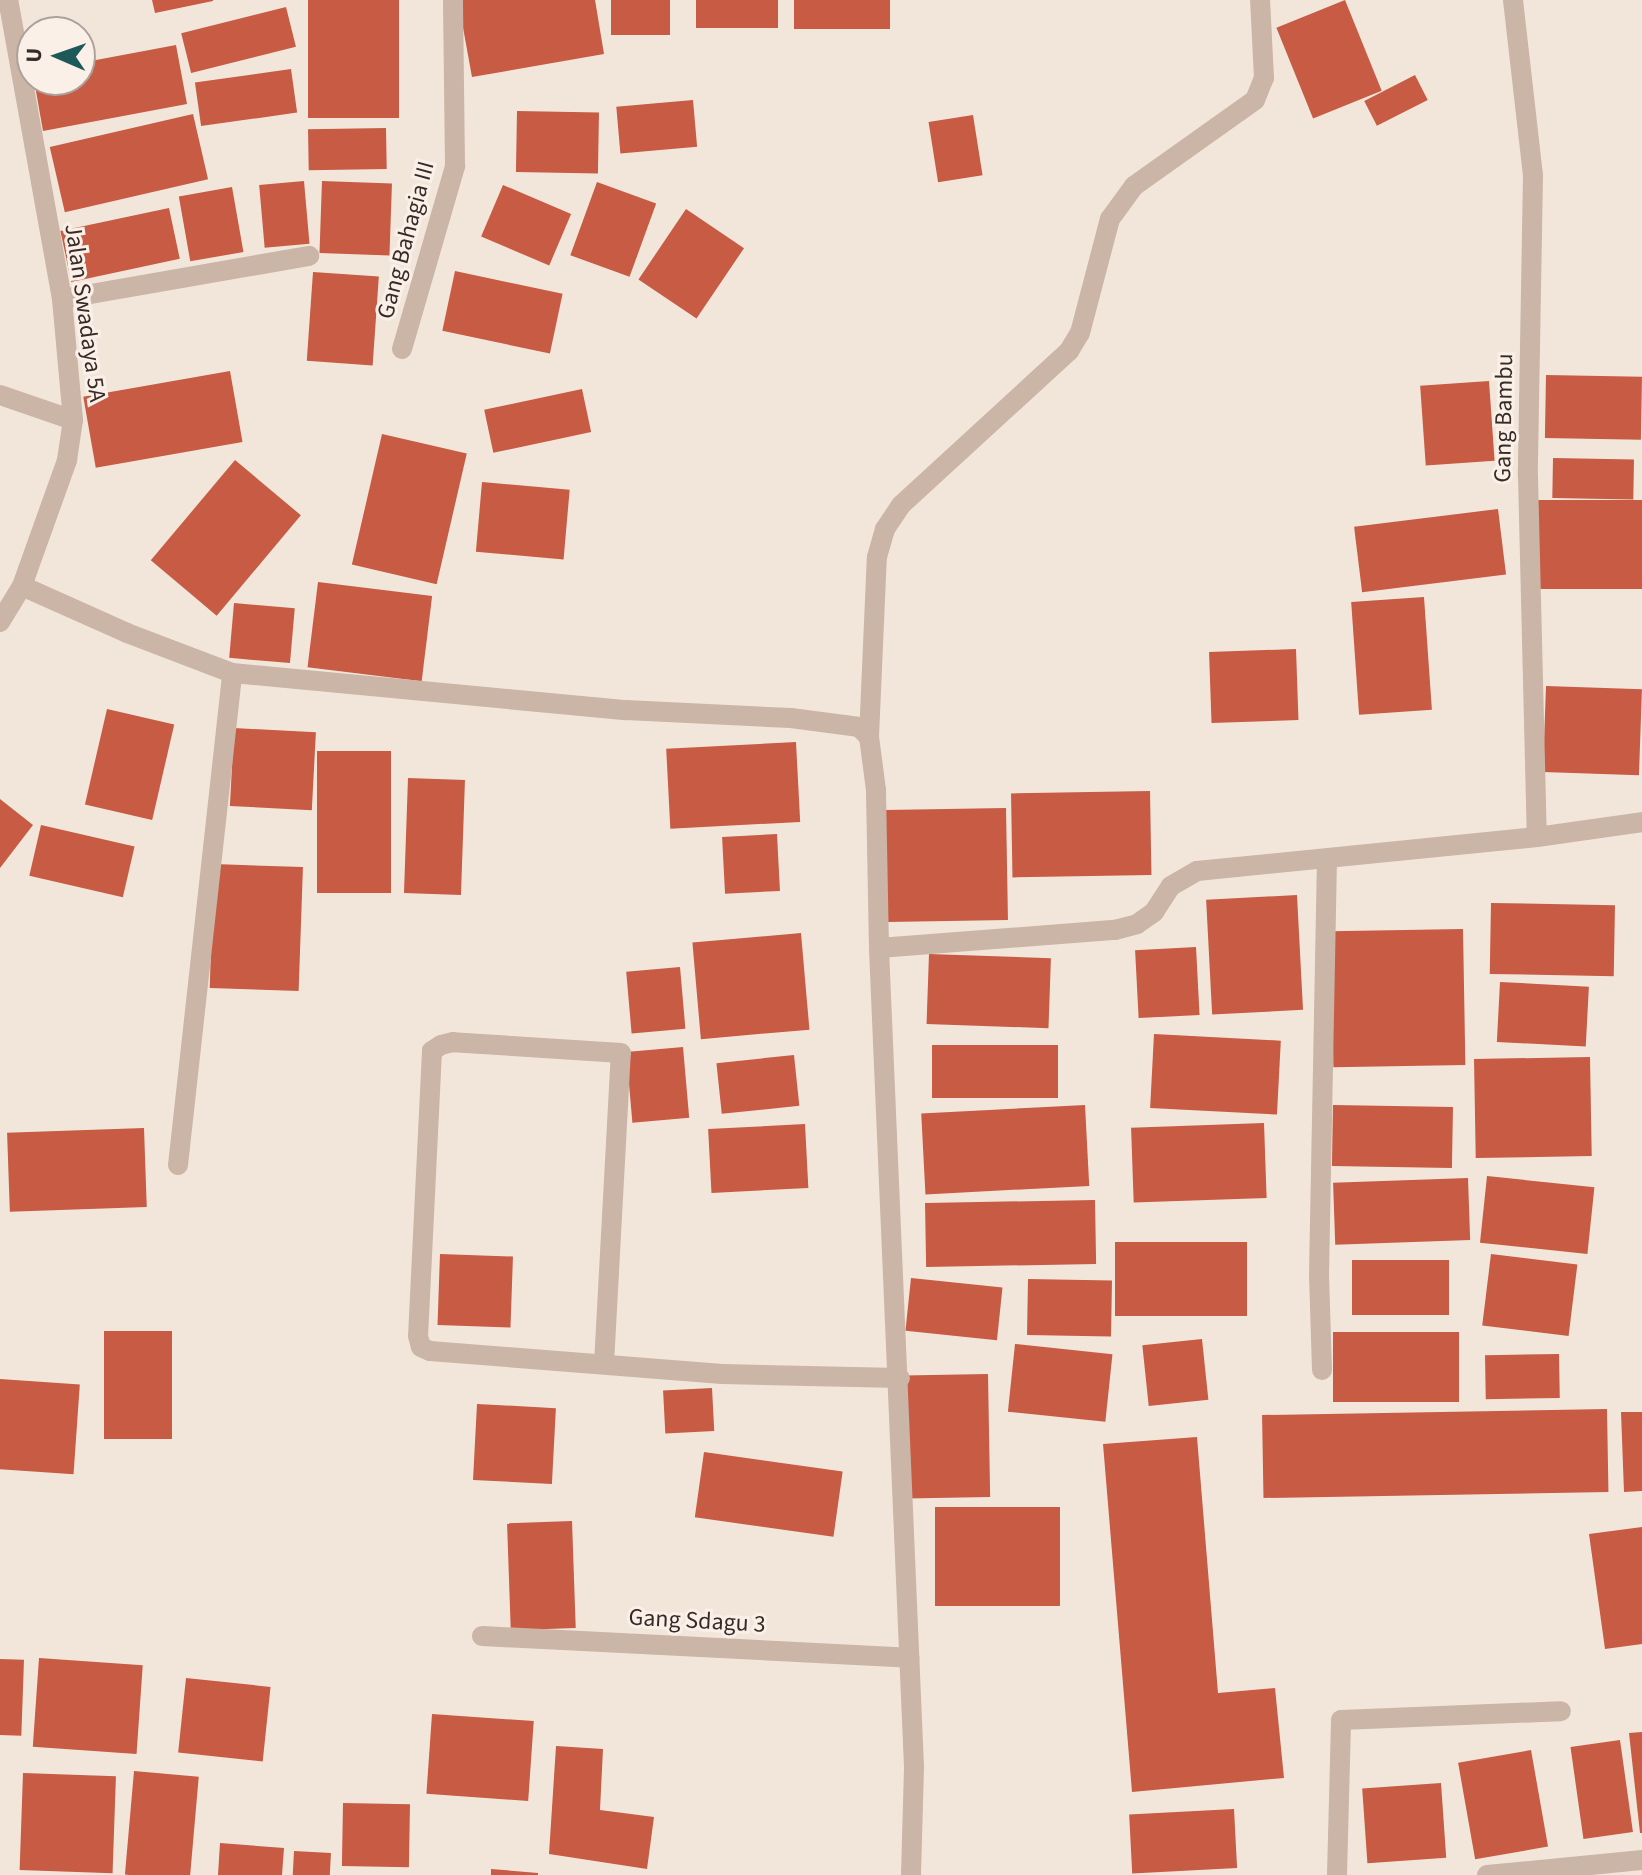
<!DOCTYPE html>
<html>
<head>
<meta charset="utf-8">
<style>
  body { margin:0 }
  #map { position:relative; width:1642px; height:1875px; overflow:hidden; background:#f2e6db; font-family:"Source Sans 3",sans-serif }
  div>[style] { position:absolute }
  .building>* { inset:0; background:#c75b44; transform-origin:0 0 }
  .street>* { height:20px; margin:-10px; padding:0 10px; transform-origin:10px; border-radius:10px; background:#cab5a7 }
  span { translate:-50% -50%; white-space:nowrap; text-align:center; line-height:1.15; -webkit-text-stroke:6px #faf0e8; paint-order:stroke }
  .street-label { font-size:24px; color:#372b28 }
  .north { position:absolute; left:16px; top:16px; width:80px; height:80px; box-sizing:border-box; background:#faf0e8; border:2px solid #aca19b; border-radius:50%; rotate:272deg; font-size:22px; font-weight:700; line-height:32px; text-align:center; color:#372b28 }
  .north::after { content:''; display:block; margin:auto; width:28px; height:36px; background:#1d5959; clip-path:polygon(50% 0,100% 100%,50% 72%,0 100%) }
</style>
</head>
<body>
<div id="map">
  <div class="building">
    <div style="clip-path:polygon(152px 0,213px 0,213px 1px,155px 13px)"></div>
    <div style="left:308px;top:0;width:91px;height:118px"></div>
    <div style="clip-path:polygon(458px 0,595px 0,604px 54px,472px 77px)"></div>
    <div style="left:611px;top:0;width:59px;height:35px"></div>
    <div style="left:696px;top:0;width:82px;height:28px"></div>
    <div style="left:794px;top:0;width:96px;height:29px"></div>
    <div style="left:1345px;top:0;width:98px;height:74px;rotate:68deg"></div>
    <div style="left:286px;top:7px;width:41px;height:108px;rotate:76deg"></div>
    <div style="clip-path:polygon(176px 45px,187px 104px,43px 131px,34px 80px,80px 80px,80px 63px)"></div>
    <div style="left:291px;top:69px;width:44px;height:97px;rotate:82deg"></div>
    <div style="left:1415px;top:75px;width:28px;height:57px;rotate:63deg"></div>
    <div style="left:693px;top:100px;width:47px;height:77px;rotate:85deg"></div>
    <div style="left:517px;top:111px;width:82px;height:61px;rotate:1deg"></div>
    <div style="left:193px;top:114px;width:67px;height:147px;rotate:77deg"></div>
    <div style="left:973px;top:115px;width:61px;height:45px;rotate:81deg"></div>
    <div style="left:386px;top:128px;width:41px;height:78px;rotate:89deg"></div>
    <div style="left:304px;top:181px;width:63px;height:45px;rotate:85deg"></div>
    <div style="left:322px;top:181px;width:70px;height:72px;rotate:2deg"></div>
    <div style="left:597px;top:182px;width:63px;height:78px;rotate:20deg"></div>
    <div style="left:503px;top:185px;width:74px;height:56px;rotate:23deg"></div>
    <div style="left:232px;top:187px;width:66px;height:54px;rotate:80deg"></div>
    <div style="left:169px;top:208px;width:52px;height:111px;rotate:78deg"></div>
    <div style="left:686px;top:209px;width:70px;height:85px;rotate:34deg"></div>
    <div style="left:455px;top:271px;width:110px;height:61px;rotate:12deg"></div>
    <div style="left:313px;top:272px;width:66px;height:89px;rotate:4deg"></div>
    <div style="left:230px;top:371px;width:72px;height:149px;rotate:80deg"></div>
    <div style="left:1546px;top:375px;width:96px;height:63px;rotate:1deg"></div>
    <div style="left:1489px;top:381px;width:80px;height:69px;rotate:86deg"></div>
    <div style="left:582px;top:389px;width:44px;height:100px;rotate:78deg"></div>
    <div style="left:382px;top:434px;width:87px;height:134px;rotate:13deg"></div>
    <div style="left:1553px;top:458px;width:81px;height:40px;rotate:1deg"></div>
    <div style="left:235px;top:460px;width:86px;height:131px;rotate:40deg"></div>
    <div style="left:482px;top:482px;width:88px;height:70px;rotate:5deg"></div>
    <div style="left:1642px;top:500px;width:89px;height:112px;rotate:90deg"></div>
    <div style="left:1498px;top:509px;width:66px;height:145px;rotate:83deg"></div>
    <div style="left:318px;top:582px;width:115px;height:86px;rotate:7deg"></div>
    <div style="left:1424px;top:597px;width:113px;height:73px;rotate:86deg"></div>
    <div style="left:234px;top:603px;width:61px;height:55px;rotate:5deg"></div>
    <div style="left:1296px;top:649px;width:71px;height:87px;rotate:88deg"></div>
    <div style="left:1546px;top:686px;width:96px;height:86px;rotate:2deg"></div>
    <div style="left:107px;top:709px;width:69px;height:98px;rotate:13deg"></div>
    <div style="left:234px;top:728px;width:82px;height:78px;rotate:3deg"></div>
    <div style="left:796px;top:742px;width:80px;height:130px;rotate:87deg"></div>
    <div style="left:317px;top:751px;width:74px;height:142px"></div>
    <div style="left:408px;top:778px;width:57px;height:115px;rotate:2deg"></div>
    <div style="left:1150px;top:791px;width:84px;height:139px;rotate:89deg"></div>
    <div style="clip-path:polygon(0 799px,33px 825px,0 868px)"></div>
    <div style="left:1006px;top:808px;width:112px;height:121px;rotate:89deg"></div>
    <div style="left:41px;top:825px;width:96px;height:52px;rotate:13deg"></div>
    <div style="left:777px;top:834px;width:57px;height:55px;rotate:87deg"></div>
    <div style="left:214px;top:864px;width:89px;height:124px;rotate:2deg"></div>
    <div style="left:1297px;top:895px;width:115px;height:91px;rotate:87deg"></div>
    <div style="left:1491px;top:903px;width:124px;height:71px;rotate:1deg"></div>
    <div style="left:1463px;top:929px;width:136px;height:132px;rotate:89deg"></div>
    <div style="left:801px;top:933px;width:97px;height:109px;rotate:85deg"></div>
    <div style="left:1196px;top:947px;width:68px;height:61px;rotate:87deg"></div>
    <div style="left:929px;top:954px;width:122px;height:70px;rotate:2deg"></div>
    <div style="left:680px;top:967px;width:62px;height:54px;rotate:85deg"></div>
    <div style="left:1500px;top:982px;width:89px;height:60px;rotate:3deg"></div>
    <div style="left:1154px;top:1034px;width:127px;height:74px;rotate:3deg"></div>
    <div style="left:932px;top:1045px;width:126px;height:53px"></div>
    <div style="left:683px;top:1047px;width:71px;height:57px;rotate:85deg"></div>
    <div style="left:794px;top:1055px;width:51px;height:78px;rotate:84deg"></div>
    <div style="left:1590px;top:1057px;width:99px;height:116px;rotate:89deg"></div>
    <div style="left:1085px;top:1105px;width:81px;height:164px;rotate:87deg"></div>
    <div style="left:1333px;top:1105px;width:120px;height:61px;rotate:1deg"></div>
    <div style="left:1264px;top:1123px;width:75px;height:133px;rotate:88deg"></div>
    <div style="left:805px;top:1124px;width:64px;height:97px;rotate:87deg"></div>
    <div style="left:144px;top:1128px;width:79px;height:137px;rotate:88deg"></div>
    <div style="left:1487px;top:1176px;width:108px;height:67px;rotate:6deg"></div>
    <div style="left:1468px;top:1178px;width:62px;height:135px;rotate:88deg"></div>
    <div style="left:1095px;top:1200px;width:64px;height:170px;rotate:89deg"></div>
    <div style="left:1115px;top:1242px;width:132px;height:74px"></div>
    <div style="left:440px;top:1254px;width:73px;height:71px;rotate:2deg"></div>
    <div style="left:1491px;top:1254px;width:87px;height:72px;rotate:7deg"></div>
    <div style="left:1449px;top:1260px;width:55px;height:97px;rotate:90deg"></div>
    <div style="left:911px;top:1278px;width:92px;height:53px;rotate:6deg"></div>
    <div style="left:1028px;top:1279px;width:84px;height:56px;rotate:1deg"></div>
    <div style="left:104px;top:1331px;width:68px;height:108px"></div>
    <div style="left:1333px;top:1332px;width:126px;height:70px"></div>
    <div style="left:1202px;top:1339px;width:61px;height:60px;rotate:84deg"></div>
    <div style="left:1015px;top:1344px;width:98px;height:68px;rotate:6deg"></div>
    <div style="left:1559px;top:1354px;width:44px;height:74px;rotate:89deg"></div>
    <div style="left:988px;top:1374px;width:123px;height:84px;rotate:89deg"></div>
    <div style="left:0;top:1379px;width:80px;height:90px;rotate:4deg"></div>
    <div style="left:712px;top:1388px;width:43px;height:49px;rotate:87deg"></div>
    <div style="left:477px;top:1404px;width:79px;height:76px;rotate:3deg"></div>
    <div style="left:1607px;top:1409px;width:83px;height:345px;rotate:89deg"></div>
    <div style="clip-path:polygon(1621px 1412px,1642px 1412px,1642px 1491px,1624px 1492px)"></div>
    <div style="clip-path:polygon(1197px 1437px,1218px 1693px,1275px 1688px,1284px 1778px,1132px 1792px,1103px 1444px)"></div>
    <div style="left:704px;top:1452px;width:140px;height:66px;rotate:8deg"></div>
    <div style="left:935px;top:1507px;width:125px;height:99px"></div>
    <div style="left:572px;top:1521px;width:107px;height:65px;rotate:88deg"></div>
    <div style="clip-path:polygon(1642px 1527px,1642px 1644px,1605px 1649px,1589px 1534px)"></div>
    <div style="left:39px;top:1658px;width:104px;height:89px;rotate:4deg"></div>
    <div style="left:0;top:1659px;width:24px;height:76px;rotate:2deg"></div>
    <div style="left:186px;top:1678px;width:85px;height:75px;rotate:6deg"></div>
    <div style="left:432px;top:1714px;width:102px;height:80px;rotate:4deg"></div>
    <div style="clip-path:polygon(1642px 1732px,1642px 1833px,1640px 1833px,1629px 1733px)"></div>
    <div style="left:1620px;top:1740px;width:93px;height:50px;rotate:82deg"></div>
    <div style="clip-path:polygon(556px 1746px,603px 1749px,600px 1810px,654px 1817px,647px 1869px,549px 1854px)"></div>
    <div style="left:1531px;top:1750px;width:98px;height:74px;rotate:80deg"></div>
    <div style="left:134px;top:1771px;width:65px;height:104px;rotate:5deg"></div>
    <div style="left:23px;top:1773px;width:93px;height:97px;rotate:2deg"></div>
    <div style="left:1441px;top:1783px;width:75px;height:79px;rotate:86deg"></div>
    <div style="left:343px;top:1803px;width:67px;height:63px;rotate:1deg"></div>
    <div style="left:1234px;top:1809px;width:59px;height:105px;rotate:87deg"></div>
    <div style="clip-path:polygon(220px 1843px,284px 1848px,282px 1875px,218px 1875px)"></div>
    <div style="left:294px;top:1851px;width:37px;height:24px;rotate:3deg"></div>
    <div style="clip-path:polygon(491px 1869px,538px 1873px,538px 1875px,491px 1875px)"></div>
  </div>
  <div class="street">
    <div style="left:1513px;top:0;width:176px;rotate:83.5deg"></div>
    <div style="left:1533px;top:175px;width:301px;rotate:91deg"></div>
    <div style="left:1528px;top:476px;width:361px;rotate:88.6deg"></div>
    <div style="left:62px;top:299px;width:251px;rotate:-9.9deg"></div>
    <div style="left:402px;top:349px;width:191px;rotate:-73.8deg"></div>
    <div style="left:455px;top:166px;width:166px;rotate:-90.7deg"></div>
    <div style="left:0;top:395px;width:77px;rotate:18.9deg"></div>
    <div style="left:22px;top:586px;width:115px;rotate:24.1deg"></div>
    <div style="left:127px;top:633px;width:112px;rotate:20.9deg"></div>
    <div style="left:232px;top:673px;width:396px;rotate:5.4deg"></div>
    <div style="left:626px;top:710px;width:165px;rotate:2.8deg"></div>
    <div style="left:791px;top:718px;width:69px;rotate:7.5deg"></div>
    <div style="left:859px;top:727px;width:14px;rotate:45deg"></div>
    <div style="left:0;top:622px;width:42px;rotate:-58.6deg"></div>
    <div style="left:22px;top:586px;width:134px;rotate:-70.3deg"></div>
    <div style="left:67px;top:460px;width:40px;rotate:-81.5deg"></div>
    <div style="left:73px;top:420px;width:121px;rotate:-95.2deg"></div>
    <div style="left:62px;top:299px;width:304px;rotate:-100.2deg"></div>
    <div style="left:879px;top:948px;width:237px;rotate:-4.4deg"></div>
    <div style="left:1115px;top:930px;width:23px;rotate:-15deg"></div>
    <div style="left:1137px;top:924px;width:21px;rotate:-35deg"></div>
    <div style="left:1154px;top:912px;width:31px;rotate:-57deg"></div>
    <div style="left:1171px;top:886px;width:30px;rotate:-30deg"></div>
    <div style="left:1197px;top:871px;width:342px;rotate:-5.7deg"></div>
    <div style="left:1537px;top:837px;width:106px;rotate:-8.1deg"></div>
    <div style="left:178px;top:1165px;width:495px;rotate:-83.7deg"></div>
    <div style="left:604px;top:1364px;width:311px;rotate:-86.9deg"></div>
    <div style="left:621px;top:1053px;width:168px;rotate:-176.3deg"></div>
    <div style="left:453px;top:1042px;width:12px;rotate:166deg"></div>
    <div style="left:441px;top:1045px;width:11px;rotate:146deg"></div>
    <div style="left:432px;top:1051px;width:285px;rotate:92.8deg"></div>
    <div style="left:418px;top:1336px;width:11px;rotate:75deg"></div>
    <div style="left:421px;top:1347px;width:10px;rotate:24deg"></div>
    <div style="left:430px;top:1351px;width:293px;rotate:4.5deg"></div>
    <div style="left:722px;top:1374px;width:178px;rotate:1.3deg"></div>
    <div style="left:1322px;top:1370px;width:95px;rotate:-91.8deg"></div>
    <div style="left:1319px;top:1275px;width:416px;rotate:-88.9deg"></div>
    <div style="left:482px;top:1636px;width:428px;rotate:2.9deg"></div>
    <div style="left:911px;top:1875px;width:108px;rotate:-88.4deg"></div>
    <div style="left:914px;top:1767px;width:820px;rotate:-92.45deg"></div>
    <div style="left:879px;top:948px;width:158px;rotate:-91.1deg"></div>
    <div style="left:876px;top:790px;width:53px;rotate:-97.5deg"></div>
    <div style="left:869px;top:737px;width:180px;rotate:-87.5deg"></div>
    <div style="left:877px;top:557px;width:29px;rotate:-74deg"></div>
    <div style="left:885px;top:529px;width:29px;rotate:-56deg"></div>
    <div style="left:901px;top:505px;width:228px;rotate:-42.5deg"></div>
    <div style="left:1069px;top:351px;width:21px;rotate:-59deg"></div>
    <div style="left:1080px;top:333px;width:118px;rotate:-75.3deg"></div>
    <div style="left:1110px;top:219px;width:41px;rotate:-54deg"></div>
    <div style="left:1134px;top:186px;width:148px;rotate:-35.4deg"></div>
    <div style="left:1255px;top:100px;width:24px;rotate:-68deg"></div>
    <div style="left:1264px;top:78px;width:78px;rotate:-92.9deg"></div>
    <div style="left:1337px;top:1875px;width:155px;rotate:-88.5deg"></div>
    <div style="left:1341px;top:1720px;width:220px;rotate:-2.3deg"></div>
    <div style="left:1487px;top:1875px;width:156px;rotate:-5.5deg"></div>
  </div>
  <div class="street-label">
    <span style="left:406px;top:240px;rotate:-75deg">Gang Bahagia III</span>
    <span style="left:85px;top:313px;rotate:82deg">Jalan Swadaya 5A</span>
    <span style="left:1504px;top:418px;rotate:-89deg">Gang Bambu</span>
    <span style="left:697px;top:1621px;rotate:3deg">Gang Sdagu 3</span>
  </div>
  <div class="north">U</div>
</div>
</body>
</html>
